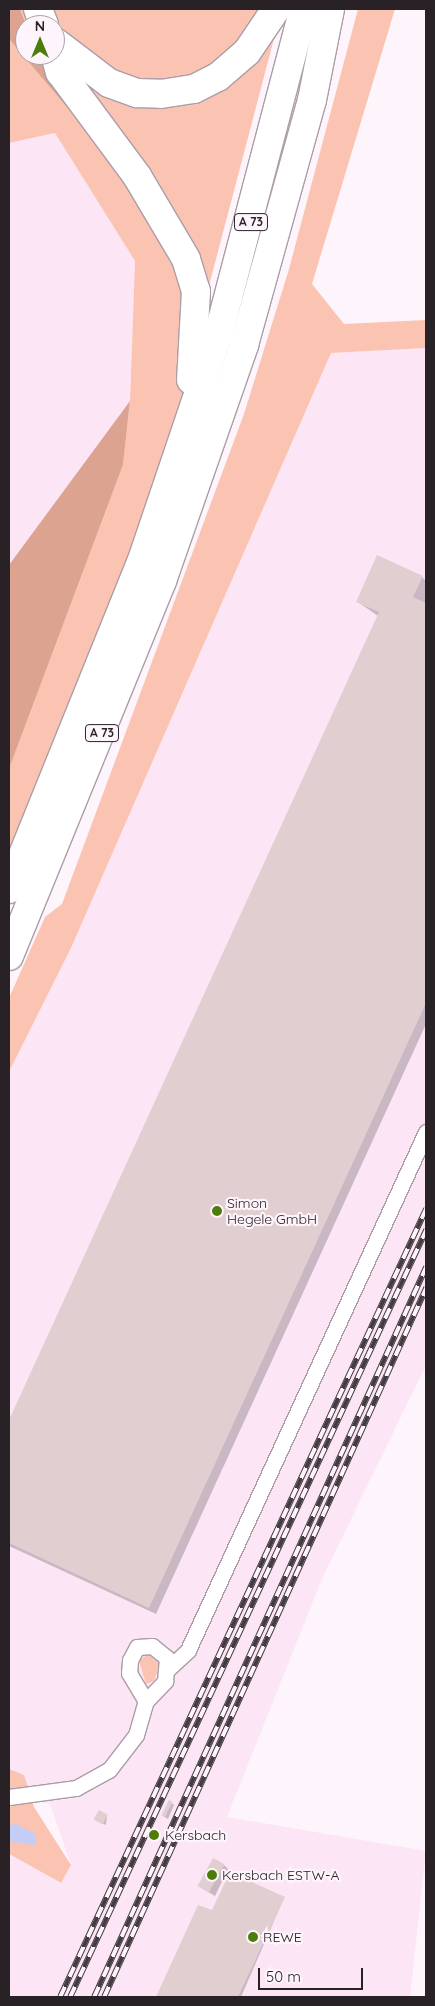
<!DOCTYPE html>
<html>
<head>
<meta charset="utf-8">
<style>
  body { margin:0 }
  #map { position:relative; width:435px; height:2006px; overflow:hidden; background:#fef4fb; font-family:Quicksand,sans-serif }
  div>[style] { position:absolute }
  .built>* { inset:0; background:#fce5f4 }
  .green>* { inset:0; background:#fbc4b2 }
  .forest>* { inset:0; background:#dca390 }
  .water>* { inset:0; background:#c4cdf6 }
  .shadow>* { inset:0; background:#0003 }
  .building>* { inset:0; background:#e1ced0; transform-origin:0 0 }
  .roads { filter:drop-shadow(1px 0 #ab9da7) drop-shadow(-1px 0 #ab9da7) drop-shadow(0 1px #ab9da7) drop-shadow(0 -1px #ab9da7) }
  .minor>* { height:15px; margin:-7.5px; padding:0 7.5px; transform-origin:7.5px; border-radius:7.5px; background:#fff }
  .motorway>* { height:28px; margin:-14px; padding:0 14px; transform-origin:14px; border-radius:14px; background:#fff }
  .rail>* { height:5.5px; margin-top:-2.75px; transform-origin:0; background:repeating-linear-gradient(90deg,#fef4fb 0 11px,#433c41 0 22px); box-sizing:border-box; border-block:1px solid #433c41 }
  .dots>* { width:14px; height:14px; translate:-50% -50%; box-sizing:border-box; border:2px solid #fef4fb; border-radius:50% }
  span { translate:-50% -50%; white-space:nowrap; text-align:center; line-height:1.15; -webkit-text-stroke:4.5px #fef4fb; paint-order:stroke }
  .shield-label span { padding:1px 4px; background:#fef4fb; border:1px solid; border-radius:4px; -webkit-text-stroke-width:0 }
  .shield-label { font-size:12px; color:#282226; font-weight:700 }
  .poi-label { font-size:14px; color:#282226 }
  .left { translate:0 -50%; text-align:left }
  .frame { position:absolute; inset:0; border:10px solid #282226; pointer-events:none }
  .north { position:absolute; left:15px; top:15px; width:50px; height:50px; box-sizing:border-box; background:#fef4fb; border:1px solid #a8a0a6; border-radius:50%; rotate:0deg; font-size:14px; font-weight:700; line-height:20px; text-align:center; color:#282226 }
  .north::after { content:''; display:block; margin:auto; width:18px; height:22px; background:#4c7d0a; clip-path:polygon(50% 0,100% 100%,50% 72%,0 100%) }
  .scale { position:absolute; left:258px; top:1968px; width:105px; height:22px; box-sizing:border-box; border:2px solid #282226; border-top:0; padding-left:6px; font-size:15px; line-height:18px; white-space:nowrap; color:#282226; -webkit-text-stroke:4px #fef4fb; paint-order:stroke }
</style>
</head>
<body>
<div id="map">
  <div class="built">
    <div style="clip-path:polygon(55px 133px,135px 261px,130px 401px,9px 565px,9px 143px)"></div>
    <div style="clip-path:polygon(426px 348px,426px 1365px,322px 1579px,227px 1817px,426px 1851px,410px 1997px,9px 1997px,9px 1854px,60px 1883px,71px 1865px,50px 1804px,9px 1792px,9px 1072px,71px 948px,331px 353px)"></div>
  </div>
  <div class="green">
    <div style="clip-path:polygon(20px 9px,272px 9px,275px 35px,206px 297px,182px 409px,126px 564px,9px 854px,9px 769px,123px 465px,130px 401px,135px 261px,55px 133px,9px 143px,9px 39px,65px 104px,41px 55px,55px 55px,55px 25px,26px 25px)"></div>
    <div style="clip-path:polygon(358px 9px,395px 9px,312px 284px,344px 324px,426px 320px,426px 348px,331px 353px,71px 948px,9px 1072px,9px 998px,45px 917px,62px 904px,244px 414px,289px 269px)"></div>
    <div style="clip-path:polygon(148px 1654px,160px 1664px,154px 1681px,146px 1684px,139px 1661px)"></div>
    <div style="clip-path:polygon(9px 1769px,24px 1775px,34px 1807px,71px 1865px,61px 1883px,9px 1854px)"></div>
  </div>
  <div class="forest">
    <div style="clip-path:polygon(9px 9px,20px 9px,26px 25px,25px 55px,41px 55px,67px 107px,9px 39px)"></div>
    <div style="clip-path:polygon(130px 401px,123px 465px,9px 769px,9px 565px)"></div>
  </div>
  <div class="water">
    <div style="clip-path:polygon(16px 1824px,36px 1834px,35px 1845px,9px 1841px,9px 1825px)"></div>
  </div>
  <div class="shadow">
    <div style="clip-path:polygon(422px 577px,426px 581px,426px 1024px,156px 1614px,9px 1546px,9px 1423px,378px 616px,358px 602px)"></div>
    <div style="clip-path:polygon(172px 1803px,174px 1805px,168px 1819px,163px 1816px)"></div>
    <div style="clip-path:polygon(107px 1816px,106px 1825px,98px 1821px)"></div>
    <div style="clip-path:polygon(224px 1865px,228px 1869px,215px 1896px,200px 1887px)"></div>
    <div style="clip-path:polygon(284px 1898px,241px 1997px,158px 1997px,199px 1906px,213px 1912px)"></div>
  </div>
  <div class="building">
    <div style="clip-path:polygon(377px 555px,423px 576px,413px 597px,426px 603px,426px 1003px,149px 1608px,9px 1543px,9px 1420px,379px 612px,356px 602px)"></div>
    <div style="left:169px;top:1800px;width:4px;height:17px;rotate:27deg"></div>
    <div style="left:99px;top:1810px;width:10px;height:11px;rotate:29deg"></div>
    <div style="left:213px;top:1858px;width:13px;height:32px;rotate:29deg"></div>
    <div style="clip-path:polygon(230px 1872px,285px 1897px,238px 1997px,156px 1997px,198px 1905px,212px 1910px)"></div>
  </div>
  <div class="roads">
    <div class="minor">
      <div style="left:169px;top:1668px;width:26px;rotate:-43deg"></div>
      <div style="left:188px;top:1650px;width:570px;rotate:-65.32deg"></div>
      <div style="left:9px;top:1797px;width:68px;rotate:-7.7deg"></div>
      <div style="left:76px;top:1788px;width:38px;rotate:-29deg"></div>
      <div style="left:109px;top:1770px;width:44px;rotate:-52.4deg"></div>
      <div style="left:136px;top:1735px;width:35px;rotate:-74deg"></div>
      <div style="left:146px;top:1701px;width:28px;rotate:-46deg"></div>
      <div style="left:165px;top:1681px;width:23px;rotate:-85deg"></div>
      <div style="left:167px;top:1658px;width:19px;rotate:-141deg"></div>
      <div style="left:152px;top:1646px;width:15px;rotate:176deg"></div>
      <div style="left:137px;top:1647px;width:15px;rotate:118deg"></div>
      <div style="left:130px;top:1660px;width:13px;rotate:94deg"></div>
      <div style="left:129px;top:1673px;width:33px;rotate:59deg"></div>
    </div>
    <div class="motorway">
      <div style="left:38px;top:9px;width:17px;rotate:69deg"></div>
      <div style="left:55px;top:42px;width:68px;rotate:37.2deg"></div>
      <div style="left:109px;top:83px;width:30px;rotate:20deg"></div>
      <div style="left:137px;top:93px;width:24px;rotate:2deg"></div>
      <div style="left:161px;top:94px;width:33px;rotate:-9deg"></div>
      <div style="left:194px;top:89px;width:27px;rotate:-27deg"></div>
      <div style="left:218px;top:77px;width:38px;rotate:-41deg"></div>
      <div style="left:247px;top:52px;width:52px;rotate:-56deg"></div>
      <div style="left:55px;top:55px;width:18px;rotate:74deg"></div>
      <div style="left:60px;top:72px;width:129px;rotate:53.5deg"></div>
      <div style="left:137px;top:176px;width:96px;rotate:59.4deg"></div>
      <div style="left:186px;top:259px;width:34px;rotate:73deg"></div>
      <div style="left:196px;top:291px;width:89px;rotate:93.2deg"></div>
      <div style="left:9px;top:889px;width:352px;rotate:-68deg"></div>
      <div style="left:141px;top:563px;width:244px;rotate:-71.3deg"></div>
      <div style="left:219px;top:332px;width:334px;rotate:-75.3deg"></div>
      <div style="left:9px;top:956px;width:405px;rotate:-67.8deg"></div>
      <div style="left:162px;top:581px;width:250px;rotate:-70.8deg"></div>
      <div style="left:244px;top:345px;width:254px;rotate:-74.5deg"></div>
      <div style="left:312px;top:100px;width:93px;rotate:-78.8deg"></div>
    </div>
  </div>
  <div class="rail">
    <div style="left:60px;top:1997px;width:869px;rotate:-65.09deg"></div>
    <div style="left:70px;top:1997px;width:846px;rotate:-65.1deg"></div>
    <div style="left:94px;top:1997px;width:802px;rotate:-65.54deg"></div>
    <div style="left:104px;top:1997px;width:779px;rotate:-65.57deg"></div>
  </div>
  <div class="dots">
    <div style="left:217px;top:1211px;background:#4c7d0a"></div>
    <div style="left:154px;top:1835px;background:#4c7d0a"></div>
    <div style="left:212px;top:1875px;background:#4c7d0a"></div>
    <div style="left:253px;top:1937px;background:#4c7d0a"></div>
  </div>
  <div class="shield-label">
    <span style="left:251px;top:222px">A 73</span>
    <span style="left:102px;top:733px">A 73</span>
  </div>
  <div class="poi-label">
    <span class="left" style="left:227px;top:1211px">Simon<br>Hegele GmbH</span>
    <span class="left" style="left:165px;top:1835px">Kersbach</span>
    <span class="left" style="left:222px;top:1875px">Kersbach ESTW-A</span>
    <span class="left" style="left:263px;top:1937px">REWE</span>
  </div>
  <div class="frame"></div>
  <div class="north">N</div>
  <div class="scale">50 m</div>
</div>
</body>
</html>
